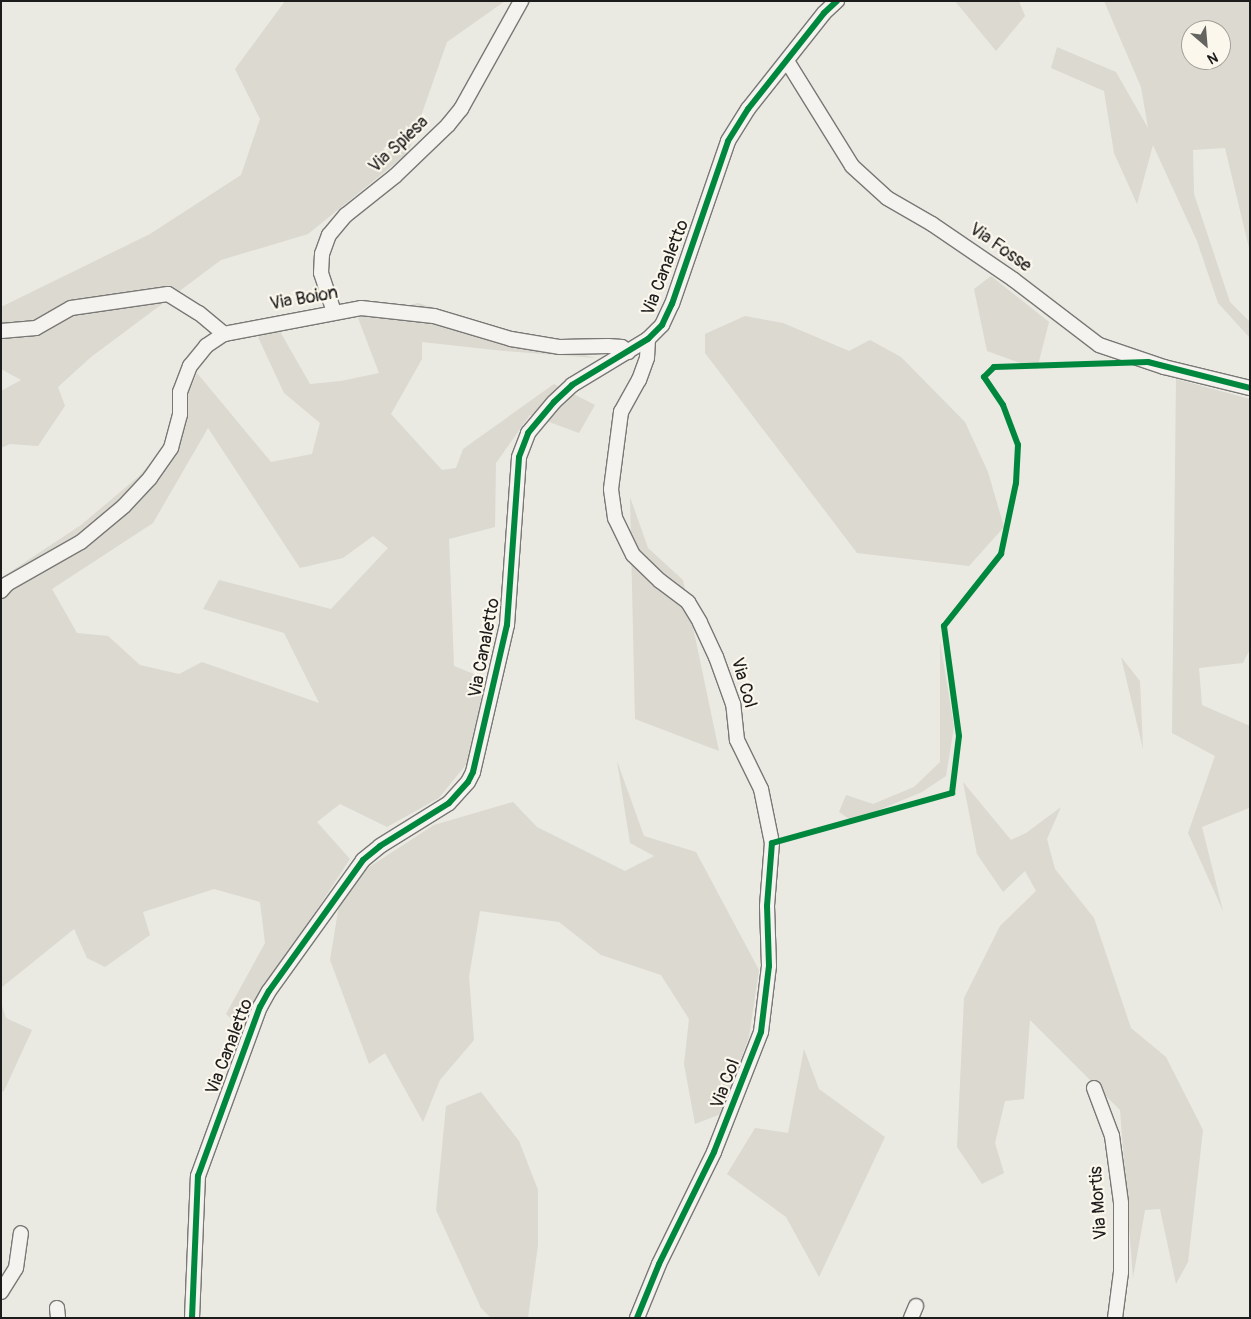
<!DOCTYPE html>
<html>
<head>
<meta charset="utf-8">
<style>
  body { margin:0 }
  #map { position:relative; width:1251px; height:1319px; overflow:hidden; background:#eae9e2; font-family:Pangolin,sans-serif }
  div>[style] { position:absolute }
  .green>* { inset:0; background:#dbd9d0 }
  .roads { filter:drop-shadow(1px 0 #797875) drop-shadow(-1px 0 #797875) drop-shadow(0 1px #797875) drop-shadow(0 -1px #797875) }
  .minor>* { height:14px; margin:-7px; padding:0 7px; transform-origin:7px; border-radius:7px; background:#f4f3ef }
  .cycleway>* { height:6px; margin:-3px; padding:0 3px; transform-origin:3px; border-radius:3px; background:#00873e }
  span { translate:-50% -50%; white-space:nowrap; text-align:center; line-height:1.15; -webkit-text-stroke:4.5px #fbf7ec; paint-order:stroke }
  .street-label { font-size:18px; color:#1c1c1c }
  .frame { position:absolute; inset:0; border:2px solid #1c1c1c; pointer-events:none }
  .north { position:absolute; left:1181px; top:20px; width:50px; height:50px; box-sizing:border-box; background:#fbf7ec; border:1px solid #a29f99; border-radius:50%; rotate:153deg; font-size:14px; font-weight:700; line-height:20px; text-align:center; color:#1c1c1c }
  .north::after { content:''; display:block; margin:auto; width:18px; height:22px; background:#646461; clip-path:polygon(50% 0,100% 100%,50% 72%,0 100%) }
</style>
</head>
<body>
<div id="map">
  <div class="green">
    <div style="clip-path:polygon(285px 1px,505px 1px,447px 42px,408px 153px,308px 234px,221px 260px,91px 357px,58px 387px,65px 406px,38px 446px,10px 444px,1px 448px,1px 391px,21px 380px,1px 369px,1px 307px,150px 234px,241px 175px,260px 119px,235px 69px)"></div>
    <div style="clip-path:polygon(955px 1px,1019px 1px,1025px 16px,996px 51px)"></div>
    <div style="clip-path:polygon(evenodd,1104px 1px,1250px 1px,1250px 252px,1225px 148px,1193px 150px,1194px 194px,1230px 302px,1250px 322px,1250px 338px,1218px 303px,1197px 241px,1153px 145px,1137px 204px,1114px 153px,1104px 91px,1051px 68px,1057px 47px,1116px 72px,1148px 128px,1141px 87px,1104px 1px,1191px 30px,1221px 30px,1221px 60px,1191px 60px,1191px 30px)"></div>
    <div style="clip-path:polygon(991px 276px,1049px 322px,1037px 369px,987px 351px,974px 289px)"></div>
    <div style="clip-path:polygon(evenodd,418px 303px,595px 358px,504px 351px,422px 342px,422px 359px,391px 414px,442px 470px,456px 468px,463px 449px,554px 384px,595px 405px,579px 433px,530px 415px,496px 463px,495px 527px,449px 539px,454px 666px,484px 678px,473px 756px,439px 798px,387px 827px,340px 804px,317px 822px,350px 859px,240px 1027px,226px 1014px,265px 943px,260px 902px,214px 889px,143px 912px,150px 935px,105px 967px,87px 958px,74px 929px,1px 988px,1px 578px,81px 525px,138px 477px,164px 448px,197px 373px,271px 462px,312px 454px,320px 423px,284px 393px,258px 337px,278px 328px,310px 384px,341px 381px,379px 373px,358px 318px,418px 303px,208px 428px,300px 568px,343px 558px,373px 536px,388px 548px,331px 609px,219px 580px,203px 609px,284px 633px,319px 703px,202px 662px,179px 674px,140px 665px,108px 636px,77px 633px,52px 589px,153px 523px,208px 428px)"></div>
    <div style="clip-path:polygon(745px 316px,783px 323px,849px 351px,870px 340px,901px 357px,965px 422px,988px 472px,1004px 527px,969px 566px,857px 553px,705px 353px,705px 334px)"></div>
    <div style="clip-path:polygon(1176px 379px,1250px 399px,1250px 649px,1243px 663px,1199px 668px,1202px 705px,1250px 726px,1249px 808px,1202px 827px,1223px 911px,1188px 833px,1215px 756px,1172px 733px)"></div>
    <div style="clip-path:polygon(630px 497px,648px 548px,683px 580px,719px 751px,635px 719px)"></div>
    <div style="clip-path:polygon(940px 641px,954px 727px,946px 776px,922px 792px,852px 821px,839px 812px,846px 795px,873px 804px,914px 787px,940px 762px)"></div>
    <div style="clip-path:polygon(1121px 657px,1140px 681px,1143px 749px)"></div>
    <div style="clip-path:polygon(617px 761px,644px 836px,696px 852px,759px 970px,749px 1037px,721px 1114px,695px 1124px,684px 1064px,689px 1019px,661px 975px,601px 955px,559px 922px,480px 911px,469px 977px,474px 1040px,440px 1080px,423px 1122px,385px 1053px,369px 1064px,330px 960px,339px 905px,363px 871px,434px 825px,513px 802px,537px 827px,625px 871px,654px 856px,630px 843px)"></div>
    <div style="clip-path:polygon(963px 782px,1011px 840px,1026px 833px,1061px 807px,1047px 839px,1055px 869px,1094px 918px,1131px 1028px,1166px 1057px,1203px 1130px,1188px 1262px,1176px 1284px,1160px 1209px,1145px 1210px,1133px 1278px,1120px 1110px,1030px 1020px,1024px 1099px,1005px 1101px,995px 1143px,1004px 1173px,982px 1184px,957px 1147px,964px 998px,1000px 926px,1036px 891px,1025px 871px,1003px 892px,977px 854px)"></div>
    <div style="clip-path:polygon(1px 1003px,6px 1018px,32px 1030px,4px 1091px,1px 1092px)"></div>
    <div style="clip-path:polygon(804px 1049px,819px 1089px,885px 1137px,819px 1277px,786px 1217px,727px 1174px,755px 1128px,788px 1133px)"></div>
    <div style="clip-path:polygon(481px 1092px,519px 1141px,538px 1190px,538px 1245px,528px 1318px,491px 1318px,481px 1308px,436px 1210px,446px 1106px)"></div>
  </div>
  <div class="roads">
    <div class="minor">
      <div style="left:787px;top:61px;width:123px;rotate:58.2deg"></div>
      <div style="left:852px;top:166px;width:47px;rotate:42.4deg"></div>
      <div style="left:887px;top:198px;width:52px;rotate:30deg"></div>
      <div style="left:932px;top:224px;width:99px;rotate:34.3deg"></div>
      <div style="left:1014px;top:280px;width:107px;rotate:37.4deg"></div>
      <div style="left:1099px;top:345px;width:69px;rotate:18.7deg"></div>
      <div style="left:1164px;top:367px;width:89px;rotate:13.7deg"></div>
      <div style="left:334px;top:312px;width:41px;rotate:-108.4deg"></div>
      <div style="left:321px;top:273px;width:19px;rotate:-87deg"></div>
      <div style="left:322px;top:254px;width:20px;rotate:-70deg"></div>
      <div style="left:329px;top:235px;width:26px;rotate:-50deg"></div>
      <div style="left:346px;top:215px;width:63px;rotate:-38.5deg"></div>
      <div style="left:395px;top:176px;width:74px;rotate:-43.9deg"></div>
      <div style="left:448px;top:125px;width:21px;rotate:-51deg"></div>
      <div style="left:461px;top:109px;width:124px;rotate:-60.9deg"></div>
      <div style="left:1px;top:331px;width:35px;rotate:-5deg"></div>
      <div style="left:36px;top:328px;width:40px;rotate:-29.7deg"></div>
      <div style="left:71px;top:308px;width:98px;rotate:-8.2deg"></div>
      <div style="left:168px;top:294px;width:36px;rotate:32deg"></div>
      <div style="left:199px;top:313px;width:33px;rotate:40deg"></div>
      <div style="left:1px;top:591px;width:9px;rotate:-49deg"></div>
      <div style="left:7px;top:584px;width:85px;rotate:-29.6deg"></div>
      <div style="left:81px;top:542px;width:56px;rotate:-39.9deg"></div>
      <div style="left:124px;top:506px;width:38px;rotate:-47deg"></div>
      <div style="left:150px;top:478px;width:37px;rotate:-55deg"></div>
      <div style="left:171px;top:448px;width:35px;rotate:-75deg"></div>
      <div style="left:180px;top:414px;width:22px;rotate:-90deg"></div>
      <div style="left:180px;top:392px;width:28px;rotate:-69deg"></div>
      <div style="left:190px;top:366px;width:26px;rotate:-51deg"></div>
      <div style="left:206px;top:346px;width:22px;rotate:-34deg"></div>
      <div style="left:224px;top:334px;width:139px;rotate:-10.7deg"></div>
      <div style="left:361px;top:308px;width:73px;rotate:6.3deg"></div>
      <div style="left:434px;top:316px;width:80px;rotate:16.6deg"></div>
      <div style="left:511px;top:339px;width:50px;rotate:9.3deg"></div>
      <div style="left:560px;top:347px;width:48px;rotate:-1.2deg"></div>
      <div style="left:608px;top:346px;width:14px;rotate:4deg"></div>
      <div style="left:622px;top:347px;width:8px;rotate:40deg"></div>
      <div style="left:1094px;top:1088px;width:51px;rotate:69.4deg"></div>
      <div style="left:1112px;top:1136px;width:68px;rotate:82.3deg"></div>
      <div style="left:1121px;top:1203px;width:69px;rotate:90deg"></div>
      <div style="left:1121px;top:1272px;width:46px;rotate:97.4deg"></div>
      <div style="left:1px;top:1292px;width:28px;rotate:-58deg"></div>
      <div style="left:16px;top:1268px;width:35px;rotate:-82deg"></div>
      <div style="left:57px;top:1308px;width:10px;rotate:84deg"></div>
      <div style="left:192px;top:1318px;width:142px;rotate:-87.6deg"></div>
      <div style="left:198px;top:1176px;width:180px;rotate:-69.9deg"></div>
      <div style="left:260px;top:1007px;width:18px;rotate:-61deg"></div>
      <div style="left:269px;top:991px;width:161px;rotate:-54.3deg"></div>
      <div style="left:363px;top:860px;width:22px;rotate:-39deg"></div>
      <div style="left:380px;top:846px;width:81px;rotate:-31.9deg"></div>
      <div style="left:449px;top:803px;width:28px;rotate:-48deg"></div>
      <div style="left:468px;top:782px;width:11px;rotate:-63deg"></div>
      <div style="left:473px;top:772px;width:151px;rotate:-77deg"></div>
      <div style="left:507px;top:625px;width:168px;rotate:-85.9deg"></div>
      <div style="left:519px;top:457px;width:26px;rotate:-69deg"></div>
      <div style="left:528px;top:433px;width:40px;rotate:-50deg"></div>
      <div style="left:554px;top:402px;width:25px;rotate:-43deg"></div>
      <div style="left:572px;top:385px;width:89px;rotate:-31.2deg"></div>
      <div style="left:648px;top:339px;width:20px;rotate:-45deg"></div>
      <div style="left:662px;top:325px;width:23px;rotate:-65deg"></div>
      <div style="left:672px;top:304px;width:172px;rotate:-71deg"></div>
      <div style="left:728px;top:141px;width:38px;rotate:-58deg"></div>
      <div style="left:748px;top:109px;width:122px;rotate:-51.6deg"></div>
      <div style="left:824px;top:13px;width:18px;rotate:-43deg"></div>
      <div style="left:637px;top:1318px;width:58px;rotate:-67.8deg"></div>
      <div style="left:659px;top:1264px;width:125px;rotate:-63.8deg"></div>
      <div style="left:714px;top:1152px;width:129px;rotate:-68.6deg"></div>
      <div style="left:761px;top:1032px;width:66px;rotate:-83.1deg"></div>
      <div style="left:769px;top:966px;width:60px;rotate:-91.9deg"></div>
      <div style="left:767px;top:906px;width:63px;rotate:-85.5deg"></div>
      <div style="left:772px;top:843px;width:55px;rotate:-101.5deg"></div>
      <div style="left:761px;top:789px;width:55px;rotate:-116.1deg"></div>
      <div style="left:737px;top:740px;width:36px;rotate:-96deg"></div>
      <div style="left:733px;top:704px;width:50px;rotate:-109.9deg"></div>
      <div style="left:716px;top:657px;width:38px;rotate:-115deg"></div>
      <div style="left:700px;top:622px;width:23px;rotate:-121deg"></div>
      <div style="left:688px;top:602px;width:35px;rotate:-143deg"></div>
      <div style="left:660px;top:581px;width:37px;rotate:-136deg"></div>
      <div style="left:633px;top:555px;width:41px;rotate:-115.9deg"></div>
      <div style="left:615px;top:518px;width:29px;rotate:-98deg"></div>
      <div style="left:611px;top:489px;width:78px;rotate:-82.6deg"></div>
      <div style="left:621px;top:412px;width:37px;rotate:-61deg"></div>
      <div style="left:639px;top:380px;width:23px;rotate:-70deg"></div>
      <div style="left:647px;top:358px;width:19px;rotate:-87deg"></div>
      <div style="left:911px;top:1318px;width:13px;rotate:-67deg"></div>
    </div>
  </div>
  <div class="cycleway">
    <div style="left:192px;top:1318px;width:142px;rotate:-87.6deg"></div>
    <div style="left:198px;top:1176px;width:180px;rotate:-69.9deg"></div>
    <div style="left:260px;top:1007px;width:18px;rotate:-61deg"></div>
    <div style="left:269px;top:991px;width:161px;rotate:-54.3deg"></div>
    <div style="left:363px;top:860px;width:22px;rotate:-39deg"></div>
    <div style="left:380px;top:846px;width:81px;rotate:-31.9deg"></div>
    <div style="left:449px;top:803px;width:28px;rotate:-48deg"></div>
    <div style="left:468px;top:782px;width:11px;rotate:-63deg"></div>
    <div style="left:473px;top:772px;width:151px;rotate:-77deg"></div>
    <div style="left:507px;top:625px;width:168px;rotate:-85.9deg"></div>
    <div style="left:519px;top:457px;width:26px;rotate:-69deg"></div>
    <div style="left:528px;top:433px;width:40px;rotate:-50deg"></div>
    <div style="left:554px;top:402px;width:25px;rotate:-43deg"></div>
    <div style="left:572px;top:385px;width:89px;rotate:-31.2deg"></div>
    <div style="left:648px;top:339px;width:20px;rotate:-45deg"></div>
    <div style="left:662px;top:325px;width:23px;rotate:-65deg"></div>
    <div style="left:672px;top:304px;width:172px;rotate:-71deg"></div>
    <div style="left:728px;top:141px;width:38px;rotate:-58deg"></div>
    <div style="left:748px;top:109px;width:122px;rotate:-51.6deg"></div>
    <div style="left:824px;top:13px;width:18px;rotate:-43deg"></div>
    <div style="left:637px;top:1318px;width:58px;rotate:-67.8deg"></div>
    <div style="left:659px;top:1264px;width:125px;rotate:-63.8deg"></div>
    <div style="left:714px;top:1152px;width:129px;rotate:-68.6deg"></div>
    <div style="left:761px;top:1032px;width:66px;rotate:-83.1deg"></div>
    <div style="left:769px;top:966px;width:60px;rotate:-91.9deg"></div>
    <div style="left:767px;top:906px;width:63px;rotate:-85.5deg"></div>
    <div style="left:772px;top:843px;width:187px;rotate:-15.5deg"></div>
    <div style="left:952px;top:793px;width:57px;rotate:-83deg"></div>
    <div style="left:959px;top:736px;width:111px;rotate:-97.8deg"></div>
    <div style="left:944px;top:626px;width:92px;rotate:-51.6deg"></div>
    <div style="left:1001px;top:554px;width:73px;rotate:-78.1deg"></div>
    <div style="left:1016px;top:483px;width:38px;rotate:-87deg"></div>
    <div style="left:1018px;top:445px;width:43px;rotate:-110.6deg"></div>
    <div style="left:1003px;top:405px;width:34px;rotate:-124deg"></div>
    <div style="left:984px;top:377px;width:14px;rotate:-45deg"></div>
    <div style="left:994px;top:367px;width:154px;rotate:-1.9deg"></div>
    <div style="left:1148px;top:362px;width:105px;rotate:14.3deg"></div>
  </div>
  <div class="street-label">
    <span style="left:399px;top:145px;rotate:-43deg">Via Spiesa</span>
    <span style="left:1000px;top:248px;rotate:35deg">Via Fosse</span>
    <span style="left:666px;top:268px;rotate:-69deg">Via Canaletto</span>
    <span style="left:304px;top:299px;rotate:-10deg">Via Boion</span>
    <span style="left:485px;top:648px;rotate:-79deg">Via Canaletto</span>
    <span style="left:743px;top:683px;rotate:74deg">Via Col</span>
    <span style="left:230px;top:1047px;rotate:-69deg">Via Canaletto</span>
    <span style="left:726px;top:1084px;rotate:-69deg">Via Col</span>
    <span style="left:1099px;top:1203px;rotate:-94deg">Via Mortis</span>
  </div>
  <div class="frame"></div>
  <div class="north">N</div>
</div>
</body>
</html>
